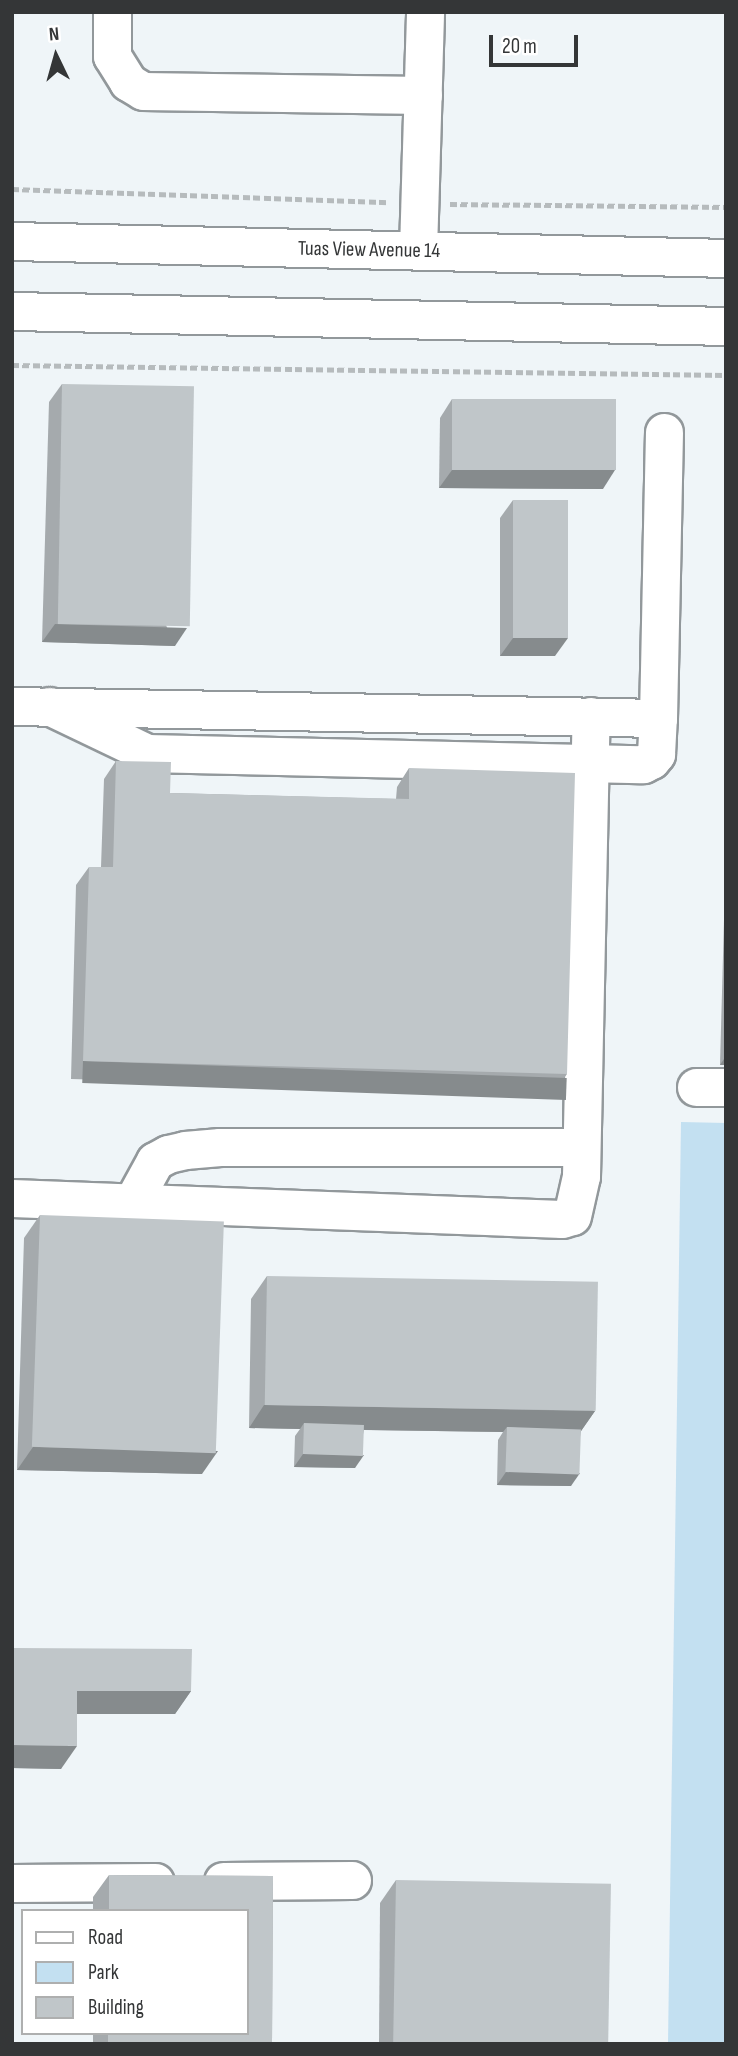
<!DOCTYPE html>
<html>
<head>
<meta charset="utf-8">
<style>
  body { margin:0 }
  #map { position:relative; width:738px; height:2056px; overflow:hidden; background:#eff5f8; font-family:"Sofia Sans Condensed",sans-serif }
  div>[style] { position:absolute }
  .green>* { inset:0; background:#c3e0f1 }
  .path>* { height:4.5px; margin-top:-2.25px; transform-origin:0; background:repeating-linear-gradient(90deg,#b6bbbd 0 7px,transparent 0 10.5px) }
  .roads { filter:drop-shadow(2px 0 #92989b) drop-shadow(-2px 0 #92989b) drop-shadow(0 2px #92989b) drop-shadow(0 -2px #92989b) }
  .minor>* { height:37px; margin:-18.5px; padding:0 18.5px; transform-origin:18.5px; border-radius:18.5px; background:#fff }
  .wall>* { inset:0; background:#a5aaad }
  .shaded-wall>* { inset:0; background:#868b8d; transform-origin:0 0 }
  .building>* { inset:0; background:#c0c6c9; transform-origin:0 0 }
  span { translate:-50% -50%; white-space:nowrap; text-align:center; line-height:1.15; -webkit-text-stroke:7px #fff; paint-order:stroke }
  .street-label { font-size:21px; color:#343637 }
  .frame { position:absolute; inset:0; border:14px solid #343637; pointer-events:none }
  .legend { position:absolute; left:21px; top:1909px; width:228px; height:126px; box-sizing:border-box; background:#fff; border:2px solid #aeafaf; margin:0; padding:9px 12px; list-style:none; font-size:21px; color:#343637 }
  .legend li { display:flex; align-items:center; gap:14px; height:35px }
  .legend b { width:35px; border:2px solid #aeafaf }
  .north { position:absolute; left:21px; top:21px; width:70px; height:70px; -webkit-text-stroke:5px #fff; paint-order:stroke; rotate:355deg; font-size:19px; font-weight:700; line-height:28px; text-align:center; color:#343637 }
  .north::after { content:''; display:block; margin:auto; width:24px; height:32px; background:#343637; clip-path:polygon(50% 0,100% 100%,50% 72%,0 100%) }
  .scale { position:absolute; left:489px; top:35px; width:89px; height:32px; box-sizing:border-box; border:4px solid #343637; border-top:0; padding-left:9px; font-size:21px; line-height:24px; white-space:nowrap; color:#343637; -webkit-text-stroke:5px #fff; paint-order:stroke }
</style>
</head>
<body>
<div id="map">
  <div class="green">
    <div style="clip-path:polygon(681px 1122px,726px 1123px,726px 2044px,668px 2044px)"></div>
  </div>
  <div class="path">
    <div style="left:12px;top:189px;width:377px;rotate:2deg"></div>
    <div style="left:450px;top:204px;width:276px;rotate:0.6deg"></div>
    <div style="left:12px;top:365px;width:714px;rotate:0.8deg"></div>
  </div>
  <div class="roads">
    <div class="minor">
      <div style="left:112px;top:12px;width:44px;rotate:90deg"></div>
      <div style="left:112px;top:56px;width:31px;rotate:58deg"></div>
      <div style="left:128px;top:82px;width:17px;rotate:31deg"></div>
      <div style="left:143px;top:91px;width:280px;rotate:0.8deg"></div>
      <div style="left:12px;top:241px;width:714px;rotate:1.36deg"></div>
      <div style="left:418px;top:250px;width:238px;rotate:-88.3deg"></div>
      <div style="left:12px;top:311px;width:714px;rotate:1.2deg"></div>
      <div style="left:12px;top:706px;width:646px;rotate:1.06deg"></div>
      <div style="left:49px;top:706px;width:109px;rotate:25.6deg"></div>
      <div style="left:147px;top:753px;width:496px;rotate:1.3deg"></div>
      <div style="left:643px;top:764px;width:9px;rotate:-27deg"></div>
      <div style="left:651px;top:760px;width:8px;rotate:-50deg"></div>
      <div style="left:656px;top:754px;width:36px;rotate:-87deg"></div>
      <div style="left:658px;top:718px;width:286px;rotate:-88.8deg"></div>
      <div style="left:696px;top:1087px;width:30px"></div>
      <div style="left:12px;top:1198px;width:550px;rotate:2.19deg"></div>
      <div style="left:562px;top:1219px;width:10px;rotate:-17deg"></div>
      <div style="left:572px;top:1216px;width:41px;rotate:-77.3deg"></div>
      <div style="left:581px;top:1176px;width:460px;rotate:-88.8deg"></div>
      <div style="left:132px;top:1203px;width:48px;rotate:-61.3deg"></div>
      <div style="left:155px;top:1161px;width:15px;rotate:-28deg"></div>
      <div style="left:168px;top:1154px;width:17px;rotate:-13deg"></div>
      <div style="left:185px;top:1150px;width:35px;rotate:-5deg"></div>
      <div style="left:220px;top:1147px;width:361px"></div>
      <div style="left:223px;top:1881px;width:129px;rotate:-0.4deg"></div>
      <div style="left:12px;top:1883px;width:143px;rotate:-0.4deg"></div>
    </div>
  </div>
  <div class="wall">
    <div style="clip-path:polygon(62px 384px,175px 646px,42px 642px,49px 402px)"></div>
    <div style="clip-path:polygon(452px 399px,603px 489px,439px 488px,440px 418px)"></div>
    <div style="clip-path:polygon(513px 500px,555px 656px,500px 656px,500px 518px)"></div>
    <div style="clip-path:polygon(116px 761px,170px 793px,396px 799px,397px 787px,409px 768px,567px 1074px,554px 1093px,71px 1079px,76px 885px,89px 867px,101px 867px,104px 779px)"></div>
    <div style="clip-path:polygon(726px 847px,726px 1065px,720px 1065px)"></div>
    <div style="clip-path:polygon(40px 1215px,202px 1474px,17px 1470px,24px 1238px)"></div>
    <div style="clip-path:polygon(267px 1276px,595px 1411px,581px 1431px,571px 1486px,497px 1485px,498px 1440px,503px 1432px,364px 1430px,355px 1468px,294px 1467px,295px 1436px,300px 1429px,249px 1428px,251px 1299px)"></div>
    <div style="clip-path:polygon(14px 1648px,191px 1691px,175px 1714px,77px 1714px,61px 1769px,12px 1768px,12px 1650px)"></div>
    <div style="clip-path:polygon(109px 1875px,273px 1876px,272px 2044px,93px 2044px,93px 2033px,247px 2033px,247px 1911px,93px 1911px,93px 1897px)"></div>
    <div style="clip-path:polygon(396px 1880px,610px 2044px,379px 2044px,380px 1903px)"></div>
  </div>
  <div class="shaded-wall">
    <div style="clip-path:polygon(452px 470px,615px 470px,603px 489px,439px 488px)"></div>
    <div style="clip-path:polygon(55px 624px,187px 628px,175px 646px,42px 642px)"></div>
    <div style="clip-path:polygon(513px 638px,568px 638px,555px 656px,500px 656px)"></div>
    <div style="clip-path:polygon(726px 1056px,726px 1065px,720px 1065px)"></div>
    <div style="left:83px;top:1061px;width:484px;height:22px;rotate:2deg"></div>
    <div style="clip-path:polygon(264px 1405px,595px 1411px,579px 1434px,507px 1427px,503px 1432px,304px 1429px,304px 1423px,300px 1429px,249px 1428px)"></div>
    <div style="clip-path:polygon(33px 1447px,218px 1451px,202px 1474px,17px 1470px)"></div>
    <div style="clip-path:polygon(303px 1454px,364px 1455px,355px 1468px,294px 1467px)"></div>
    <div style="clip-path:polygon(506px 1472px,580px 1473px,571px 1486px,497px 1485px)"></div>
    <div style="clip-path:polygon(77px 1691px,191px 1691px,175px 1714px,61px 1714px)"></div>
    <div style="clip-path:polygon(12px 1745px,77px 1746px,61px 1769px,12px 1768px)"></div>
  </div>
  <div class="building">
    <div style="left:62px;top:384px;width:132px;height:240px;rotate:1deg"></div>
    <div style="left:452px;top:399px;width:164px;height:71px"></div>
    <div style="left:513px;top:500px;width:55px;height:138px"></div>
    <div style="clip-path:polygon(116px 761px,171px 762px,170px 793px,409px 799px,409px 768px,575px 773px,567px 1074px,83px 1061px,89px 867px,113px 867px)"></div>
    <div style="left:40px;top:1215px;width:184px;height:232px;rotate:2deg"></div>
    <div style="left:267px;top:1276px;width:331px;height:129px;rotate:1deg"></div>
    <div style="left:304px;top:1423px;width:60px;height:31px;rotate:2deg"></div>
    <div style="left:507px;top:1427px;width:74px;height:45px;rotate:2deg"></div>
    <div style="clip-path:polygon(14px 1648px,192px 1649px,191px 1691px,77px 1691px,77px 1746px,12px 1745px,12px 1685px,14px 1685px)"></div>
    <div style="clip-path:polygon(109px 1875px,273px 1876px,272px 2044px,108px 2044px,108px 2033px,247px 2033px,247px 1911px,109px 1911px)"></div>
    <div style="left:396px;top:1880px;width:215px;height:164px;rotate:1deg"></div>
  </div>
  <div class="street-label">
    <span style="left:369px;top:250px;rotate:1deg">Tuas View Avenue 14</span>
  </div>
  <div class="frame"></div>
  <ul class="legend">
  <li><b style="height:9px;background:#fff"></b>Road</li>
  <li><b style="height:19px;background:#c3e0f1"></b>Park</li>
  <li><b style="height:19px;background:#c0c6c9"></b>Building</li>
  </ul>
  <div class="north">N</div>
  <div class="scale">20 m</div>
</div>
</body>
</html>
